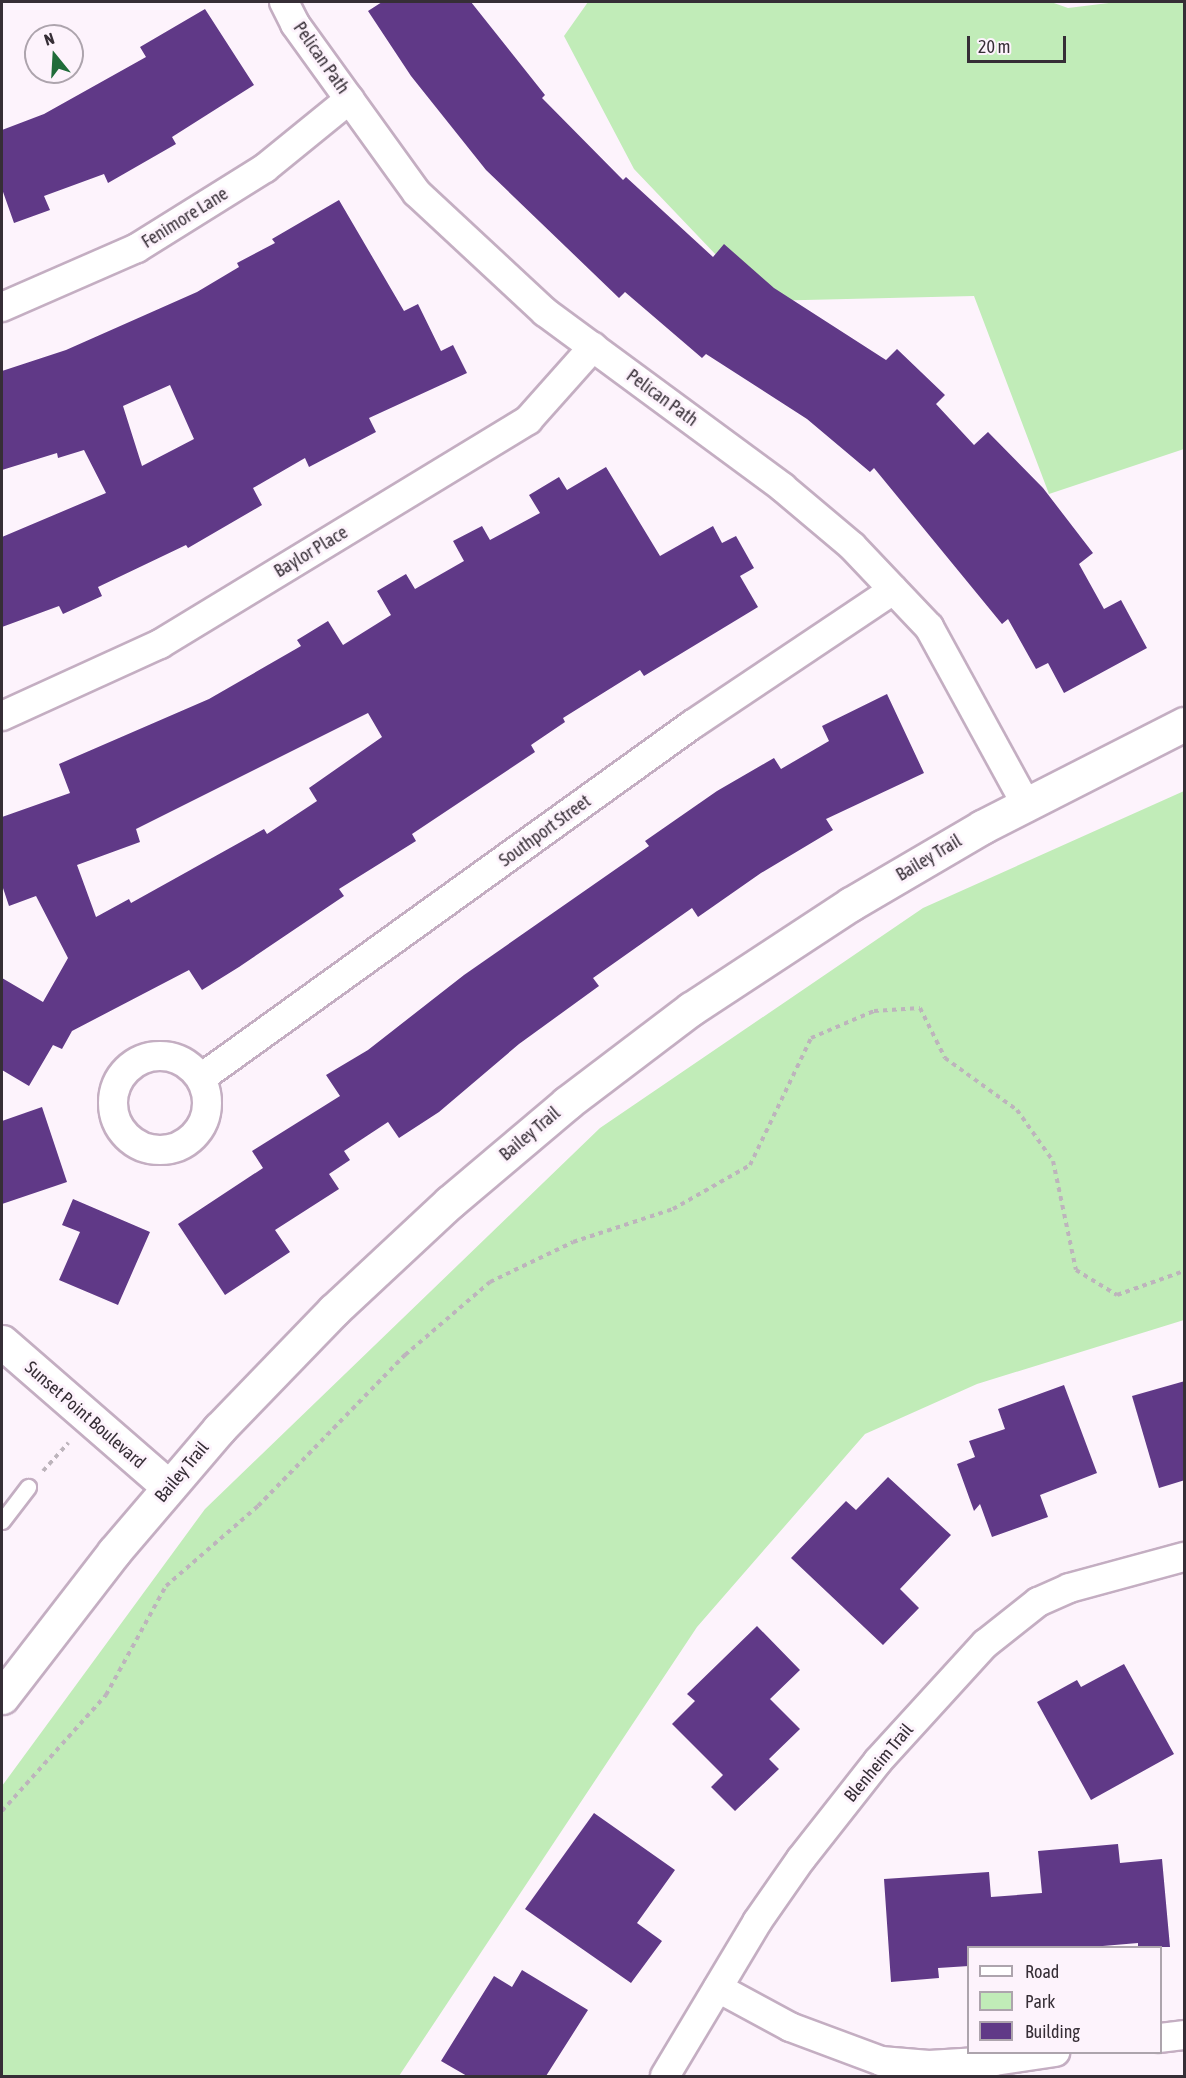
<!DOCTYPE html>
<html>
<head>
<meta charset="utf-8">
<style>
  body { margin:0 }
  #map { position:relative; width:1186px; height:2078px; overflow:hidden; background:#fdf3fc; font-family:"Asap Condensed",sans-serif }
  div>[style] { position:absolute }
  .green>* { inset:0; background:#c1ecb8 }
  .building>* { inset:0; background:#603987 }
  .path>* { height:4px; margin-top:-2px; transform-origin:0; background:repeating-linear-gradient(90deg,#bdb4bc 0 4.5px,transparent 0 9px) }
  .roads { filter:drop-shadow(2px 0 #c4aec2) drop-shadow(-2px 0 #c4aec2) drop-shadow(0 2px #c4aec2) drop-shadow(0 -2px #c4aec2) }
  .service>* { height:15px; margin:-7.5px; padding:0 7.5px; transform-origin:7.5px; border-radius:7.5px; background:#fff }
  .minor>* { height:28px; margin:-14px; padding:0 14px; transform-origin:14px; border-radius:14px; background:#fff }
  .minor>.ring { margin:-14px; padding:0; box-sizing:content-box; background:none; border:28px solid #fff; border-radius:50% }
  .tertiary>* { height:33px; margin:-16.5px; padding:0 16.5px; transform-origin:16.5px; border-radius:16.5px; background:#fff }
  span { translate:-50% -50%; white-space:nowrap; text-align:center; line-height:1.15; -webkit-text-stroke:6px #fdf3fc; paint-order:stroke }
  .street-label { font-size:18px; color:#362e36 }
  .frame { position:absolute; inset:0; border:3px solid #362e36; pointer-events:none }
  .legend { position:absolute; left:967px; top:1946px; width:195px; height:108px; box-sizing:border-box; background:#fdf3fc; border:2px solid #ada4ad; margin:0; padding:8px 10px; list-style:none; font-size:18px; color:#362e36 }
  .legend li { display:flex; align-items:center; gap:12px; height:30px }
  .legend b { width:30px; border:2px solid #ada4ad }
  .north { position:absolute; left:24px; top:24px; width:60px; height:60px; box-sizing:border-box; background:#fdf3fc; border:2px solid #ada4ad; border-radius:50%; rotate:342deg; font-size:16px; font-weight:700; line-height:24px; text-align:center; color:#362e36 }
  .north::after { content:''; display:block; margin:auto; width:21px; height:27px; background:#206c3a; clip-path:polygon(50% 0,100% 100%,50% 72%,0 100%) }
  .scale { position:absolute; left:967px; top:36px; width:99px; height:27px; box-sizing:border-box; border:3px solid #362e36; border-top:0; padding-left:8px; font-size:18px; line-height:21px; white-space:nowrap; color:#362e36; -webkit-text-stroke:4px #fdf3fc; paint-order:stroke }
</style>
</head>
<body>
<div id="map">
  <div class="green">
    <div style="clip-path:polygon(588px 2px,1051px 2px,1068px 8px,1117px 2px,1184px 2px,1184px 449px,1049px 494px,974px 296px,760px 301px,634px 169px,564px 36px)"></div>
    <div style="clip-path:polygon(1184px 791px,1184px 1320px,977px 1384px,865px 1434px,697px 1627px,399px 2076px,2px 2076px,2px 1786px,205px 1509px,600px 1128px,923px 908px)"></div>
  </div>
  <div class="building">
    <div style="clip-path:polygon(382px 2px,471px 2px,545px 95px,542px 98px,623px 180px,626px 177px,713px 257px,724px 244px,774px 288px,886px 360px,897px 349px,945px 395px,936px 404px,974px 445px,988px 432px,1043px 488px,1093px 553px,1079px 564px,1104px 609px,1121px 600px,1147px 648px,1064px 693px,1048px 663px,1036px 669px,1008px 619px,1002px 624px,874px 468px,870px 472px,807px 419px,706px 354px,702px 358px,625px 292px,619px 298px,486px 170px,411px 76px,368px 11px)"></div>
    <div style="clip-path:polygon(205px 9px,254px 85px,172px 137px,176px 144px,108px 183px,104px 174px,44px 196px,50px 210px,14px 223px,2px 189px,2px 130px,44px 114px,146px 57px,140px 47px)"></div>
    <div style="clip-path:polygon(evenodd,339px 200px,404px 311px,418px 304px,441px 351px,453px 345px,467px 373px,369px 418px,376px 432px,309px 467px,305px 458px,253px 488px,262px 505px,188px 548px,186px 545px,98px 587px,102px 596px,63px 614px,59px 606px,2px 627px,2px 537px,106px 493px,84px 450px,58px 458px,57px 453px,2px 470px,2px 371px,66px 350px,197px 292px,239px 267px,237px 263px,275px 243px,272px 239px,339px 200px,170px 385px,194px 439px,142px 466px,123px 406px,170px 385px)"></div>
    <div style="clip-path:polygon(evenodd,606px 467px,660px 556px,713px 526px,722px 543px,736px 536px,754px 568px,740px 576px,758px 607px,644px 676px,640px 670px,563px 718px,565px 722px,531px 745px,535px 752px,412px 834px,416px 841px,339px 889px,344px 896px,239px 967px,202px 990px,189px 970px,72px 1031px,62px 1049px,53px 1045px,29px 1086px,2px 1070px,2px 978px,43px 1002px,68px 958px,36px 896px,9px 906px,2px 885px,2px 817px,70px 793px,59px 764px,209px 699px,301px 646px,297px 640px,328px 621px,343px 645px,391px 615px,377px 591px,406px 574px,415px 589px,464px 561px,453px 541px,482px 526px,490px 540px,540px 513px,529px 495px,559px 477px,567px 490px,606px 467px,368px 713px,382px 737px,309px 788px,317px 801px,267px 834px,264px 829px,131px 903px,129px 899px,96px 917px,77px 865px,140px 842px,136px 829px,368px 713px)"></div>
    <div style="clip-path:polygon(887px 694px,924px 773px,826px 819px,833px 830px,761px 873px,698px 917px,692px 908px,593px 978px,599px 986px,519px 1044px,439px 1112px,399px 1138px,388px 1122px,344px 1151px,350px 1160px,329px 1174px,339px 1189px,275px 1230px,290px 1252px,225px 1295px,178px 1224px,263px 1168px,252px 1151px,340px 1096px,326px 1075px,368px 1050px,464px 975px,649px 846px,645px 841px,717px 791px,774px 758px,781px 769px,829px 741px,822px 726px)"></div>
    <div style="clip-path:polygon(42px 1107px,67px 1182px,2px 1204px,2px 1121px)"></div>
    <div style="clip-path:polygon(73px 1199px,150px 1232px,118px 1305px,59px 1280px,80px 1232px,62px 1225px)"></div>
    <div style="clip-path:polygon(1185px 1381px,1185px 1480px,1159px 1488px,1132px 1396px)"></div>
    <div style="clip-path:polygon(1064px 1385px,1097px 1473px,1040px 1495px,1048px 1517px,992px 1537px,980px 1504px,974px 1511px,957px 1464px,975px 1457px,969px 1441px,1005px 1429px,998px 1409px)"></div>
    <div style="clip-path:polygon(888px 1477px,951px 1535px,900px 1589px,919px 1608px,883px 1645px,791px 1558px,846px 1501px,856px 1510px)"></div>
    <div style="clip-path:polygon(757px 1626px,800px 1670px,770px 1699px,800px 1729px,769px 1759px,779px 1769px,735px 1811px,711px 1787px,723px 1775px,672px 1724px,695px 1701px,687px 1694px)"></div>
    <div style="clip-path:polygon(1124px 1664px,1174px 1754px,1091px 1800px,1037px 1702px,1077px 1680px,1081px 1687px)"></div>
    <div style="clip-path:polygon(594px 1813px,675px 1870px,637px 1923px,662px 1941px,631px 1983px,525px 1909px)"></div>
    <div style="clip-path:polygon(1118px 1844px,1120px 1863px,1162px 1859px,1170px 1947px,1138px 1947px,1138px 1943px,1091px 1947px,969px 1947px,969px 1966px,938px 1968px,939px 1978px,891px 1982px,884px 1879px,989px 1872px,991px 1897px,1042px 1893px,1038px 1851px)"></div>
    <div style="clip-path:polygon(522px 1970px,588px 2010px,546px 2076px,467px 2076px,441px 2061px,494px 1976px,512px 1987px)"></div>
  </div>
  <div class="path">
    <div style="left:43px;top:1471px;width:38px;rotate:-48deg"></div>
    <div style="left:2px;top:1811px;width:156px;rotate:-48.1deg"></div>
    <div style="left:106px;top:1695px;width:124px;rotate:-61.2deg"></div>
    <div style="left:166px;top:1586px;width:122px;rotate:-41deg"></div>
    <div style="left:258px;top:1506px;width:211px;rotate:-45.8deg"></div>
    <div style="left:405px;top:1355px;width:112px;rotate:-40.7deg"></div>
    <div style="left:490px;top:1282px;width:92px;rotate:-25.7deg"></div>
    <div style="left:573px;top:1242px;width:105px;rotate:-18.3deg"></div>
    <div style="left:673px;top:1209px;width:89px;rotate:-29.7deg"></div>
    <div style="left:750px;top:1165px;width:141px;rotate:-64.3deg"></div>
    <div style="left:811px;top:1038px;width:69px;rotate:-23.2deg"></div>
    <div style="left:874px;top:1011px;width:46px;rotate:-3.7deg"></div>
    <div style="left:920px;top:1008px;width:56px;rotate:63.4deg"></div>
    <div style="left:945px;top:1058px;width:89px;rotate:35.8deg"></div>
    <div style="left:1017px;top:1110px;width:62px;rotate:54.8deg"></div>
    <div style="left:1053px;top:1161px;width:111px;rotate:78.1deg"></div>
    <div style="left:1076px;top:1270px;width:48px;rotate:31.4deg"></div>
    <div style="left:1117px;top:1295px;width:71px;rotate:-19.7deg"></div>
  </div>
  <div class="roads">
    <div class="service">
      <div style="left:2px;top:1521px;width:43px;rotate:-52.6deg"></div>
    </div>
    <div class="minor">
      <div style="left:284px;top:2px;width:25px;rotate:63deg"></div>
      <div style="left:295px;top:24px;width:208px;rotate:54.2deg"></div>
      <div style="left:417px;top:193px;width:175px;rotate:42.9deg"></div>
      <div style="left:545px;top:312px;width:295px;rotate:36.4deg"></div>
      <div style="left:782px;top:487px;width:92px;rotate:40.1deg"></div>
      <div style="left:852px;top:546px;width:112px;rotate:46.5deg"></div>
      <div style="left:929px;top:627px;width:202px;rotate:61.3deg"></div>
      <div style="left:2px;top:307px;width:147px;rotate:-23.6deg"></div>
      <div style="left:137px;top:248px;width:151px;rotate:-32deg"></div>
      <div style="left:265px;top:168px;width:109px;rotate:-39.1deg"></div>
      <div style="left:2px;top:716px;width:174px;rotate:-24.5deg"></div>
      <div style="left:160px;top:644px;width:431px;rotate:-31.3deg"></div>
      <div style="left:528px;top:420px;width:98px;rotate:-48.3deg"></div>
      <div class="ring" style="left:113px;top:1056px;width:66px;height:66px"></div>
      <div style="left:201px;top:1078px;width:606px;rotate:-35.74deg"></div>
      <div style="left:693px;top:724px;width:241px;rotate:-33.8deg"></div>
      <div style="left:718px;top:1988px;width:82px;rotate:28.4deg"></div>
      <div style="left:790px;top:2027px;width:97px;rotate:20.5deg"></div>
      <div style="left:881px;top:2061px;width:48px;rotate:4.8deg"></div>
      <div style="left:929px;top:2065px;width:66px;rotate:-3.5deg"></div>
      <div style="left:995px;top:2061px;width:61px;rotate:-8.5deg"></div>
      <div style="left:1160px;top:2038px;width:24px;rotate:-7deg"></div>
      <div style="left:665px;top:2076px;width:179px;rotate:-59.1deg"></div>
      <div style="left:757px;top:1922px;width:77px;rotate:-55.1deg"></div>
      <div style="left:801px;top:1859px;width:125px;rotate:-51.8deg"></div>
      <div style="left:878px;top:1761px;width:159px;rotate:-47.6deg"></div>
      <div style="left:985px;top:1644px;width:68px;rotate:-38.4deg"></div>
      <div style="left:1038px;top:1602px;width:34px;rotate:-24deg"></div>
      <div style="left:1069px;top:1588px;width:119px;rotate:-15.1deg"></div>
    </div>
    <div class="tertiary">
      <div style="left:2px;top:1342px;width:221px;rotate:41deg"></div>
      <div style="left:2px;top:1697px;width:183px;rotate:-52.3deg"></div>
      <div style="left:114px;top:1552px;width:162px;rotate:-49.5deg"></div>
      <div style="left:219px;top:1429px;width:165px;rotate:-46deg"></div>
      <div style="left:334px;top:1310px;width:158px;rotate:-43deg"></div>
      <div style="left:450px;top:1202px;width:153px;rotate:-40.2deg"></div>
      <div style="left:567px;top:1103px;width:156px;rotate:-37.2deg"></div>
      <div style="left:691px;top:1009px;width:191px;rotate:-33.3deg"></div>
      <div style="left:851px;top:904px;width:152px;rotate:-30.4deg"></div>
      <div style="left:982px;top:827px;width:227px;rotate:-27deg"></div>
    </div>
  </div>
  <div class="street-label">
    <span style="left:321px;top:58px;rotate:55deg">Pelican Path</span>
    <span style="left:185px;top:218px;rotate:-32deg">Fenimore Lane</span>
    <span style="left:662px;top:398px;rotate:36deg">Pelican Path</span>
    <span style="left:311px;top:552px;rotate:-31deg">Baylor Place</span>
    <span style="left:545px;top:831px;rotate:-36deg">Southport Street</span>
    <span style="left:929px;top:858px;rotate:-31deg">Bailey Trail</span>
    <span style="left:530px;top:1134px;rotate:-40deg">Bailey Trail</span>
    <span style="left:85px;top:1415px;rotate:41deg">Sunset Point Boulevard</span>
    <span style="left:182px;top:1472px;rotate:-50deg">Bailey Trail</span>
    <span style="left:879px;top:1763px;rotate:-50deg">Blenheim Trail</span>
  </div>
  <div class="frame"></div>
  <ul class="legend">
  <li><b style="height:8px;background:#fff"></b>Road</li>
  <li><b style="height:16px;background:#c1ecb8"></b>Park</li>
  <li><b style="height:16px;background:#603987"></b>Building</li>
  </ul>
  <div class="north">N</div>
  <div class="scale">20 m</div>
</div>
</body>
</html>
